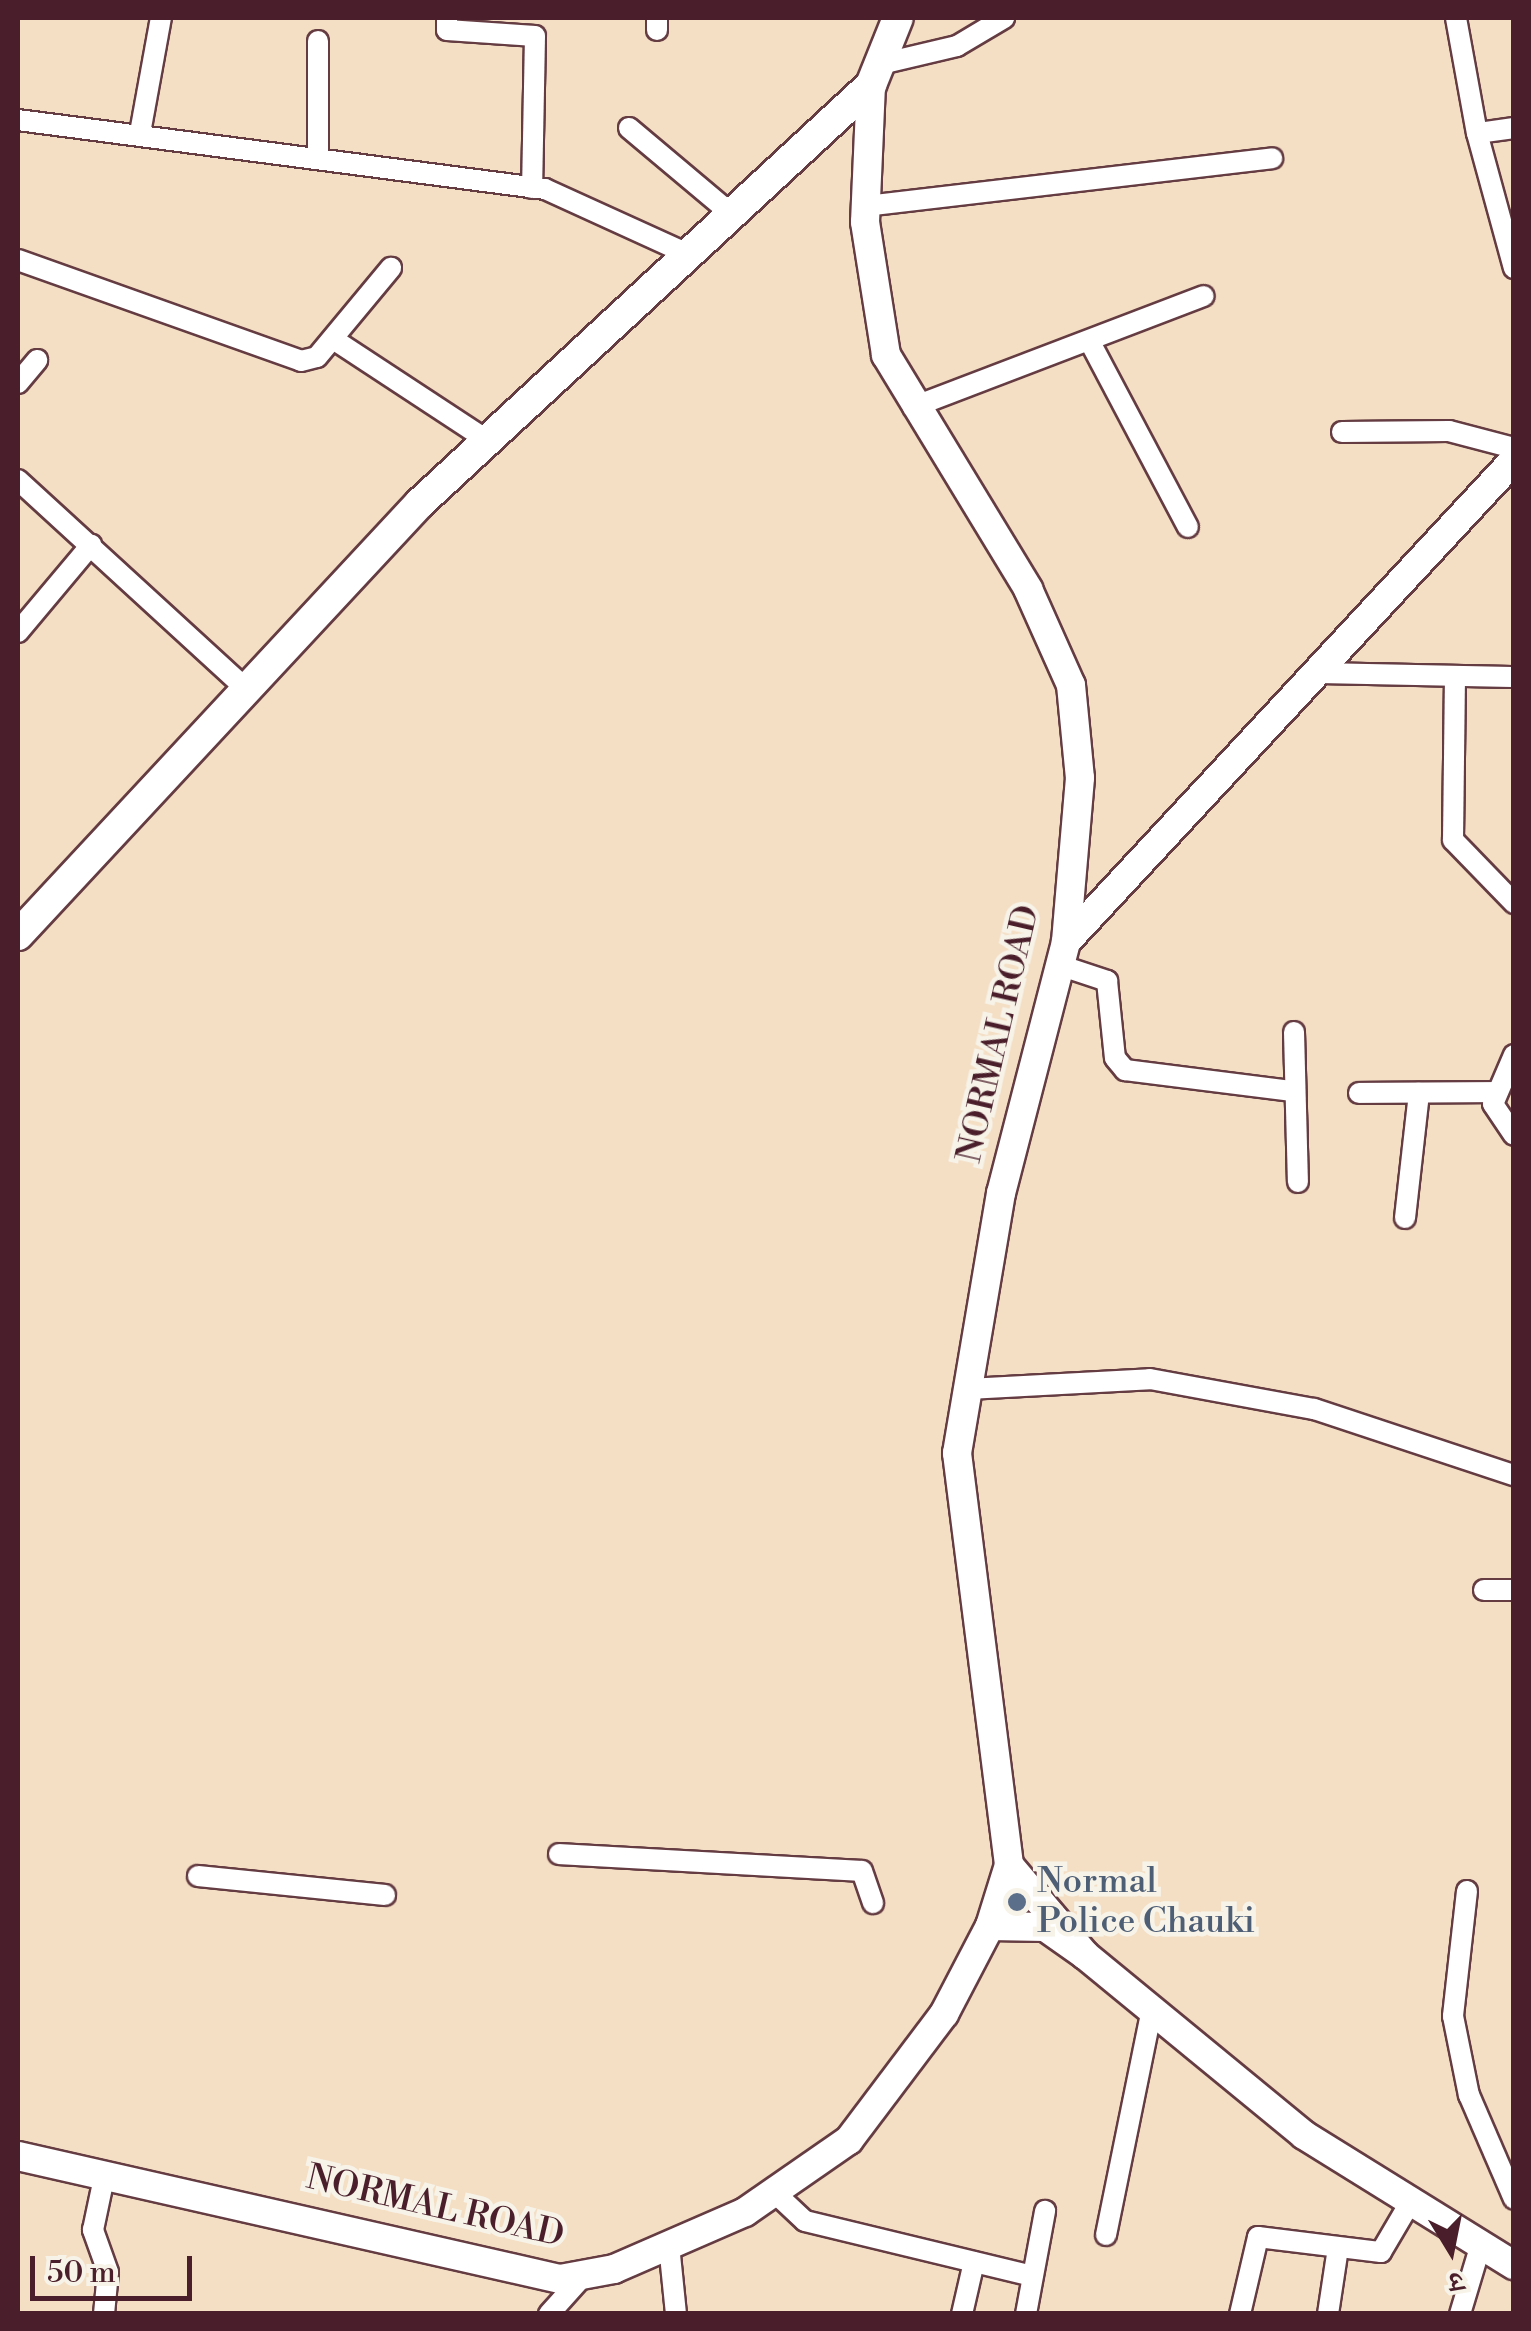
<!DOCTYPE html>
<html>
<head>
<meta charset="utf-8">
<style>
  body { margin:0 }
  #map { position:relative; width:1531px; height:2331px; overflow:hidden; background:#f4dec4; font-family:"Libre Bodoni","Noto Serif Devanagari",serif }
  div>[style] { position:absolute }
  .roads { filter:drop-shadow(2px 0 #643c42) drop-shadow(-2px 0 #643c42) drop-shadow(0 2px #643c42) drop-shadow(0 -2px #643c42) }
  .street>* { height:20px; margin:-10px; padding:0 10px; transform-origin:10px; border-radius:10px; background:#fff }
  .secondary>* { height:28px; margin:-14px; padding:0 14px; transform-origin:14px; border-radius:14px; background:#fff }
  .primary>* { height:30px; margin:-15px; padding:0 15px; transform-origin:15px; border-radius:15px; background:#fff }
  .dots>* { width:28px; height:28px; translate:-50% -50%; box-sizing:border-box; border:5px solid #f7f3e8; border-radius:50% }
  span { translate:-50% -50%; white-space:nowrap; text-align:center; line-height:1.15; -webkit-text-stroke:9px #f7f3e8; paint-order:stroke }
  .street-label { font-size:35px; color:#4a1f2b }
  .service-label { font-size:35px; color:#4e5e75 }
  .left { translate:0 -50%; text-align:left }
  .frame { position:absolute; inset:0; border:20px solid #4a1f2b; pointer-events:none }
  .north { position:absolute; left:1401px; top:2201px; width:100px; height:100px; -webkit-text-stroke:8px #f7f3e8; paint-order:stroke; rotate:170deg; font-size:28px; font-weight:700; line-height:40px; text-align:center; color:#4a1f2b }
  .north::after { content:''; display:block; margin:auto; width:35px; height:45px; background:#4a1f2b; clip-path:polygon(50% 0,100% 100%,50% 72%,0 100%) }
  .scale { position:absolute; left:30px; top:2256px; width:162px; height:45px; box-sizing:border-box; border:5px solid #4a1f2b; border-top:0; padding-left:12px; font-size:30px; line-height:35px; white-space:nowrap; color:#4a1f2b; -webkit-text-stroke:8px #f7f3e8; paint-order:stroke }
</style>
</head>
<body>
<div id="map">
  <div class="roads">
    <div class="street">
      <div style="left:447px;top:18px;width:12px;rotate:90deg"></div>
      <div style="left:447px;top:30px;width:88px;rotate:3.9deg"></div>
      <div style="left:535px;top:36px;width:152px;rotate:91.1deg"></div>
      <div style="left:1456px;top:18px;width:117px;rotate:79.7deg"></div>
      <div style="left:657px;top:30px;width:12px;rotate:-90deg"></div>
      <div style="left:885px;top:63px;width:74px;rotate:-13.3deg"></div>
      <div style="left:957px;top:46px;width:55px;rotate:-30.8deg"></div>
      <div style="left:18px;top:120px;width:531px;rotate:7.46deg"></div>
      <div style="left:545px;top:189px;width:159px;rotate:24.5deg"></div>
      <div style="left:629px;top:128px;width:137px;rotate:40deg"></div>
      <div style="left:1514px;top:128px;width:37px;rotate:172deg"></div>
      <div style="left:1477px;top:133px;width:140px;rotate:74.7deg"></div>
      <div style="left:140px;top:133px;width:117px;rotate:-79.7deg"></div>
      <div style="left:318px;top:156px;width:115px;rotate:-90deg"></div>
      <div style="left:866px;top:206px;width:409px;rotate:-6.7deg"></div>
      <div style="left:18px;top:260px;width:300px;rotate:19.6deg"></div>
      <div style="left:301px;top:361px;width:16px;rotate:-14deg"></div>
      <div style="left:317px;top:357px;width:116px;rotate:-50.3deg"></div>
      <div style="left:333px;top:339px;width:184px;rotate:33.3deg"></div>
      <div style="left:1091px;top:344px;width:207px;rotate:62.1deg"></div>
      <div style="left:18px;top:383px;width:30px;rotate:-50deg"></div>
      <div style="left:913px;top:407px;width:311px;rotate:-20.9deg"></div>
      <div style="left:1342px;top:432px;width:107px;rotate:-0.5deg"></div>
      <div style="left:1449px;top:431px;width:67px;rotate:14.7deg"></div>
      <div style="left:18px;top:480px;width:306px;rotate:42.5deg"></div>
      <div style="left:18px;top:632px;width:114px;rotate:-50deg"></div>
      <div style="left:1317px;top:673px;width:197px;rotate:1.2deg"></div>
      <div style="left:1455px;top:676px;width:164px;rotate:90.7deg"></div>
      <div style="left:1453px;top:840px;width:88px;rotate:45.9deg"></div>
      <div style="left:1059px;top:965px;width:51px;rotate:18.4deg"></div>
      <div style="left:1107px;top:981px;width:77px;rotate:84.1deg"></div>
      <div style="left:1115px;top:1058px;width:16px;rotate:50deg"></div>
      <div style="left:1125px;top:1070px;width:167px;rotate:7.2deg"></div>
      <div style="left:1294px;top:1032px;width:150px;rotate:88.5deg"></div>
      <div style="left:1514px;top:1055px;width:53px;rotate:113.2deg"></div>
      <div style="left:1493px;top:1104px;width:37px;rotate:56deg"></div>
      <div style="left:1359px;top:1093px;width:135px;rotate:-0.4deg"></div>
      <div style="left:1405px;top:1218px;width:126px;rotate:-83.6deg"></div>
      <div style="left:968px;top:1389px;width:182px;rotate:-3.1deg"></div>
      <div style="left:1150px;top:1379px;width:167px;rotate:10.4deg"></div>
      <div style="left:1314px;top:1409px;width:211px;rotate:18.3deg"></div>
      <div style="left:1484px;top:1590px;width:30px"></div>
      <div style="left:559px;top:1854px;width:303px;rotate:3.2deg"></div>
      <div style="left:862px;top:1871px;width:34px;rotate:71deg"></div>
      <div style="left:198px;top:1876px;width:188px;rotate:5.8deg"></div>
      <div style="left:1467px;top:1891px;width:126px;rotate:96.4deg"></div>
      <div style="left:1453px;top:2016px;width:81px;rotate:78.6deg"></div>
      <div style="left:1469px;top:2095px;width:113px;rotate:66.6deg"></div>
      <div style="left:774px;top:2192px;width:42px;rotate:43.1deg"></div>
      <div style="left:805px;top:2221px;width:234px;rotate:13.6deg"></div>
      <div style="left:1106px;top:2235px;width:226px;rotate:-78.5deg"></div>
      <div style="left:669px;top:2245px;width:69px;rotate:84.2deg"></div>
      <div style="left:104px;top:2314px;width:42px;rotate:-84.6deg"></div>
      <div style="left:108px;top:2272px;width:45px;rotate:-109.7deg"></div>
      <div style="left:93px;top:2230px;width:58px;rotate:-78.1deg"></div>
      <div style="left:549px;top:2314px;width:54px;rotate:-48deg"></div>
      <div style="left:962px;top:2314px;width:53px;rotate:-77deg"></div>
      <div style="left:1026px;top:2314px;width:105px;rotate:-79.5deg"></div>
      <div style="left:1240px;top:2314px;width:79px;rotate:-76.8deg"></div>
      <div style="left:1258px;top:2237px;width:124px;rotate:7deg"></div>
      <div style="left:1381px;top:2252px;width:59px;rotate:-59.5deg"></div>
      <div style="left:1328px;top:2314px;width:67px;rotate:-81.4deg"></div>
      <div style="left:1460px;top:2314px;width:73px;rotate:-73.3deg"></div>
    </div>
    <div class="secondary">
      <div style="left:871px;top:85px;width:137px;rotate:92.5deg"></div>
      <div style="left:865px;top:222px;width:135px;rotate:81deg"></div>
      <div style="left:886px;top:355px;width:274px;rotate:58.7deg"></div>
      <div style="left:1028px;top:589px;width:105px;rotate:65.9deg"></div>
      <div style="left:1071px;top:685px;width:93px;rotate:84.5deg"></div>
      <div style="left:1080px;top:778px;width:165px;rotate:94.9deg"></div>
      <div style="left:1066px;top:942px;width:259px;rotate:104.5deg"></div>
      <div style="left:1001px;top:1193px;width:264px;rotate:99.6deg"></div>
      <div style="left:957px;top:1453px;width:415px;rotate:82.8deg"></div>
      <div style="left:1066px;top:942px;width:658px;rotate:-47.09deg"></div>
      <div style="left:1085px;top:1955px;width:49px;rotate:-145deg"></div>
      <div style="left:1045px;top:1927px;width:55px;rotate:-179deg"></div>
      <div style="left:990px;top:1926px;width:64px;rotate:-72.7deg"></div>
      <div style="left:1009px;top:1865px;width:118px;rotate:49.8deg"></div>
      <div style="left:1085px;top:1955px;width:283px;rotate:39.4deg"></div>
      <div style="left:1304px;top:2135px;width:247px;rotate:31.8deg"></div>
      <div style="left:18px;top:2156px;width:556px;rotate:12.79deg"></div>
      <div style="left:560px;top:2279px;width:55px;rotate:-10.5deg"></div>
      <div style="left:614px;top:2269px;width:143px;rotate:-23.5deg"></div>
      <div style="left:745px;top:2212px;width:126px;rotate:-34.7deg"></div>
      <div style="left:849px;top:2140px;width:158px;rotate:-53deg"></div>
      <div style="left:944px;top:2014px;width:99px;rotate:-62.4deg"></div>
    </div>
    <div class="primary">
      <div style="left:18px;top:935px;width:590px;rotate:-47.06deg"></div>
      <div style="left:420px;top:503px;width:615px;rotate:-42.83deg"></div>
      <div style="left:871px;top:85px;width:72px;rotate:-68.1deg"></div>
    </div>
  </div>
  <div class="dots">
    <div style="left:1017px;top:1902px;background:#5c6f8a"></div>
  </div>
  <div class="street-label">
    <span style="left:999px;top:1034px;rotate:-77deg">NORMAL ROAD</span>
    <span style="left:435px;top:2207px;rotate:13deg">NORMAL ROAD</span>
  </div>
  <div class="service-label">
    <span class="left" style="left:1037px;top:1902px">Normal<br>Police Chauki</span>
  </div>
  <div class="frame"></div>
  <div class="north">उ</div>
  <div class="scale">50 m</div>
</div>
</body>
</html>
